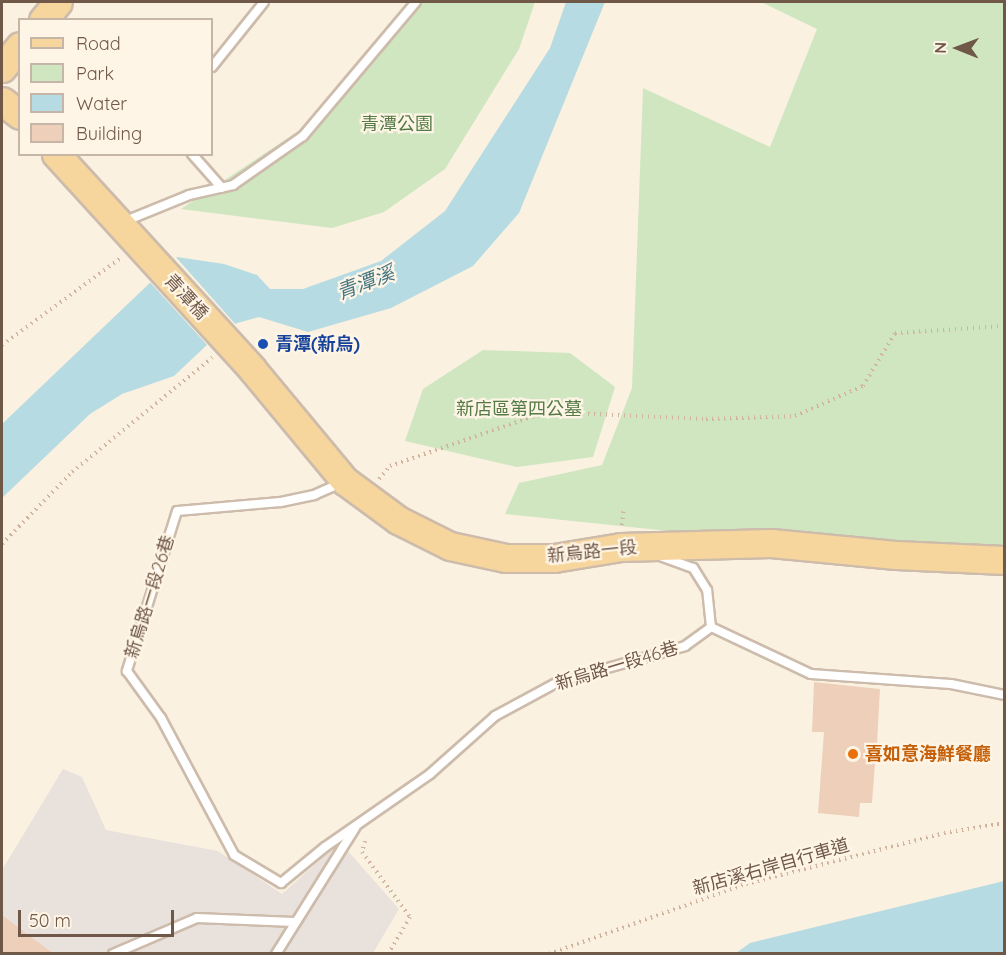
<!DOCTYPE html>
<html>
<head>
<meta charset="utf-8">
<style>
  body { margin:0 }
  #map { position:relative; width:1006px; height:955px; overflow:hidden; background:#faf1e1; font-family:Quicksand,"Noto Sans TC",sans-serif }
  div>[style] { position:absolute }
  .industrial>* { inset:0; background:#e9e2dc }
  .green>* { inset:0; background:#cfe6c0 }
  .water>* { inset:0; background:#b7dbe2 }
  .pier>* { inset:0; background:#faf1e1 }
  .building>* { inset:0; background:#eed0ba }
  .path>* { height:4px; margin-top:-2px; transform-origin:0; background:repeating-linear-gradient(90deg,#d2b39e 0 1.5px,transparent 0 6px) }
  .roads { filter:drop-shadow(2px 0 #cdbbab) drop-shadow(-2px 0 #cdbbab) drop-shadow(0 2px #cdbbab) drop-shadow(0 -2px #cdbbab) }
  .lane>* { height:8px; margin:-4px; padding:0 4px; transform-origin:4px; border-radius:4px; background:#fff }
  .primary>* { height:27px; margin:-13.5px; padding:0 13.5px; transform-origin:13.5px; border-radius:13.5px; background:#f6d69c }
  .dots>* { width:16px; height:16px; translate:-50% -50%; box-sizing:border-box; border:3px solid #fef5e6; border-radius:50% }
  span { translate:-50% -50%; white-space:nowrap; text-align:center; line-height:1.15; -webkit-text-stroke:4.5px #fef5e6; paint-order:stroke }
  .park-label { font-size:18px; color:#547a45 }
  .street-label { font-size:18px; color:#705849 }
  .transit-label { font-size:18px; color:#164399; font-weight:700 }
  .left { translate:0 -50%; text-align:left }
  .food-label { font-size:18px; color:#c56008; font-weight:700 }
  .water-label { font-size:20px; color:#457782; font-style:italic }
  .frame { position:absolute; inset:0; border:3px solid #705849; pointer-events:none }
  .legend { position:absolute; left:18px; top:18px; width:195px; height:138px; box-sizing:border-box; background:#fef5e6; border:2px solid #c5b6a7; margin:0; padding:8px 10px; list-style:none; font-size:18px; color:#705849 }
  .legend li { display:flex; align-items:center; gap:12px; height:30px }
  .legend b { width:30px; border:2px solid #c5b6a7 }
  .north { position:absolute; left:928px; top:18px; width:60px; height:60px; -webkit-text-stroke:4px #fef5e6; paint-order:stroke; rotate:271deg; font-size:16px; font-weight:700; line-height:24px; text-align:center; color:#705849 }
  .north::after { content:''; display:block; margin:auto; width:21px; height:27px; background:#705849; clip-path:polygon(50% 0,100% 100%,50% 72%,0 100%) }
  .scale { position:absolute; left:18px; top:910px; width:156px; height:27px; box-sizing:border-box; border:3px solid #705849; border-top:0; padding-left:8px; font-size:18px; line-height:21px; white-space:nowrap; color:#705849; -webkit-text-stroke:4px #fef5e6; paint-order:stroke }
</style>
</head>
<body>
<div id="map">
  <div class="industrial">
    <div style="clip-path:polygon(63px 769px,82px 777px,106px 830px,218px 851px,282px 894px,340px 842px,399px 909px,373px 953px,2px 953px,2px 870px)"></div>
  </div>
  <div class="green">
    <div style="clip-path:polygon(416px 2px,535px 2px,519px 49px,445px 169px,384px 212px,332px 228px,181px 209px,318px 118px)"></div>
    <div style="clip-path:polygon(761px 2px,1004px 2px,1004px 566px,505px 514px,519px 483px,602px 465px,632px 388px,643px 88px,770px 147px,817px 29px)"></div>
    <div style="clip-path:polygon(483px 350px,570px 353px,615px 387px,593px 457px,517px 467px,405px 441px,423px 389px)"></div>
  </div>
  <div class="water">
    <div style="clip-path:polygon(566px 2px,605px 2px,519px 213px,473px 266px,391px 308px,308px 332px,259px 317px,227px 326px,174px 376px,122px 394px,90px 414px,2px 498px,2px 424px,177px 257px,224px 264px,257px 275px,270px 289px,303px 289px,381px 261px,445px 211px,550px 48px)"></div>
    <div style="clip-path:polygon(1004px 881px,1004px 953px,736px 953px,750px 943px)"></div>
  </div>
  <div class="pier">
    <div style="clip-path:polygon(174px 255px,237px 326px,229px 329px,209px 347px,148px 280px)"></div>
  </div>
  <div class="building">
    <div style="clip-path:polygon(814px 682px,880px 689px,877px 744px,884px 744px,884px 763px,875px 763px,872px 803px,860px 803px,859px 817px,818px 813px,824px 732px,812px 732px)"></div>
    <div style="clip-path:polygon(2px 915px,54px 954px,2px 954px)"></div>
  </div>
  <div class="path">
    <div style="left:2px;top:345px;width:147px;rotate:-36.2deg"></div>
    <div style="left:379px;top:479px;width:17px;rotate:-50deg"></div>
    <div style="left:390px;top:466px;width:165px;rotate:-19.1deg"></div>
    <div style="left:546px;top:412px;width:160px;rotate:2.5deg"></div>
    <div style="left:706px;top:419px;width:89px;rotate:-1.9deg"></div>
    <div style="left:795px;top:416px;width:74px;rotate:-23.8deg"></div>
    <div style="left:863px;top:386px;width:62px;rotate:-58.9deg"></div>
    <div style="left:895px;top:333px;width:109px;rotate:-3.7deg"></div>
    <div style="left:622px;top:525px;width:16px;rotate:-83deg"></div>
    <div style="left:2px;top:544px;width:100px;rotate:-45.8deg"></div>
    <div style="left:72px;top:472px;width:181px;rotate:-39.2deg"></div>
    <div style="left:365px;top:841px;width:11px;rotate:105deg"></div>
    <div style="left:362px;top:852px;width:81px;rotate:53.6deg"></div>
    <div style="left:410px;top:917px;width:43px;rotate:120.7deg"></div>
    <div style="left:549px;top:954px;width:209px;rotate:-19.6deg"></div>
    <div style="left:746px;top:884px;width:204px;rotate:-14.4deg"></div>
    <div style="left:944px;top:833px;width:61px;rotate:-9.5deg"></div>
  </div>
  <div class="roads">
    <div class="lane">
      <div style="left:212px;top:67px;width:83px;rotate:-51.3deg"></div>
      <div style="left:192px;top:154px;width:45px;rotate:48.6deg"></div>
      <div style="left:123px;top:222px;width:71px;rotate:-22.2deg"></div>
      <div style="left:189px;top:195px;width:45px;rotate:-12.8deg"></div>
      <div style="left:233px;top:185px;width:85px;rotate:-35deg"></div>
      <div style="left:303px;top:136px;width:175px;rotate:-49.9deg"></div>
      <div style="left:341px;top:483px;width:30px;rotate:156deg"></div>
      <div style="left:314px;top:495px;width:35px;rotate:168deg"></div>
      <div style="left:280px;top:502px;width:103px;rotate:175deg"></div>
      <div style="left:177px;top:511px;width:168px;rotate:107.4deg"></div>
      <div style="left:127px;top:671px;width:58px;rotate:54.1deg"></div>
      <div style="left:161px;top:718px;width:155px;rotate:61.9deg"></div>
      <div style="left:234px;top:855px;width:55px;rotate:30.8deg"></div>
      <div style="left:281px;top:883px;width:57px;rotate:-39.3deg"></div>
      <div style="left:325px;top:847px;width:128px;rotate:-34.8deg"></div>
      <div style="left:430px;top:774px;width:87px;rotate:-41.7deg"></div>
      <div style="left:495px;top:716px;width:72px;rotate:-28.4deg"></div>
      <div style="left:558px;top:682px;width:132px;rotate:-15.8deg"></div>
      <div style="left:685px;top:646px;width:32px;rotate:-36deg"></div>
      <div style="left:711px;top:627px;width:37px;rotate:-96deg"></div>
      <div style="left:707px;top:590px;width:26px;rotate:-122deg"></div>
      <div style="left:693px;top:568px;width:33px;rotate:-160deg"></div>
      <div style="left:711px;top:627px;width:110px;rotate:25.2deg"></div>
      <div style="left:811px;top:674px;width:140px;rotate:4.1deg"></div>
      <div style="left:951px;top:684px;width:54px;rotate:11.7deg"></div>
      <div style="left:113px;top:954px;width:91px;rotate:-23.2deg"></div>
      <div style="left:197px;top:918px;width:97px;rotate:2.4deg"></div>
      <div style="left:276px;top:954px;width:149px;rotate:-57.9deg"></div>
    </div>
    <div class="primary">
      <div style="left:43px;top:20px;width:23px;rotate:-50deg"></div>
      <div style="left:2px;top:68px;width:28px;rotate:-51deg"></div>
      <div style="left:2px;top:101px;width:23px;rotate:38deg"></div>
      <div style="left:56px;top:154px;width:291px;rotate:47.6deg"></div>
      <div style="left:252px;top:369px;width:146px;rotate:50.3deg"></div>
      <div style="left:345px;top:481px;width:66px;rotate:36.3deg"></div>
      <div style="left:398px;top:520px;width:58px;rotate:26.6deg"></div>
      <div style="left:450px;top:546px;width:57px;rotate:12.1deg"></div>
      <div style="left:506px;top:558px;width:48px"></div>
      <div style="left:554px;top:558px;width:68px;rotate:-9.3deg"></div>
      <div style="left:621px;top:547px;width:150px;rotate:-1.5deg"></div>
      <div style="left:771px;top:543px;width:126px;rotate:5.5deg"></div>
      <div style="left:896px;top:555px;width:108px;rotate:2.7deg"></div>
    </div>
  </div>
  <div class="dots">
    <div style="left:263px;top:344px;background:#1a4fb4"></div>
    <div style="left:853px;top:754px;background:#e8710a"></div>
  </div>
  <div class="park-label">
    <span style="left:397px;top:124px">青潭公園</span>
    <span style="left:519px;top:409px">新店區第四公墓</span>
  </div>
  <div class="street-label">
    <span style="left:186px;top:297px;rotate:47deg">青潭橋</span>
    <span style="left:592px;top:552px;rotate:-6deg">新烏路一段</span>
    <span style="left:150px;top:597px;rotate:-73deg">新烏路一段26巷</span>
    <span style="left:617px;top:666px;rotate:-17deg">新烏路一段46巷</span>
    <span style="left:771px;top:867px;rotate:-16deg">新店溪右岸自行車道</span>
  </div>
  <div class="transit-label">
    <span class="left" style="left:275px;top:344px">青潭(新烏)</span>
  </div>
  <div class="food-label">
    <span class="left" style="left:865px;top:754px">喜如意海鮮餐廳</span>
  </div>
  <div class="water-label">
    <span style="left:365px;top:282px;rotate:-21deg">青潭溪</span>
  </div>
  <div class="frame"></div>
  <ul class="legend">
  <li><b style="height:8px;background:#f6d69c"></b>Road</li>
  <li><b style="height:16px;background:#cfe6c0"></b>Park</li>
  <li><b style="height:16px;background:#b7dbe2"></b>Water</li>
  <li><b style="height:16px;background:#eed0ba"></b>Building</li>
  </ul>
  <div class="north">N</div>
  <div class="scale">50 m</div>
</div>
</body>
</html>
